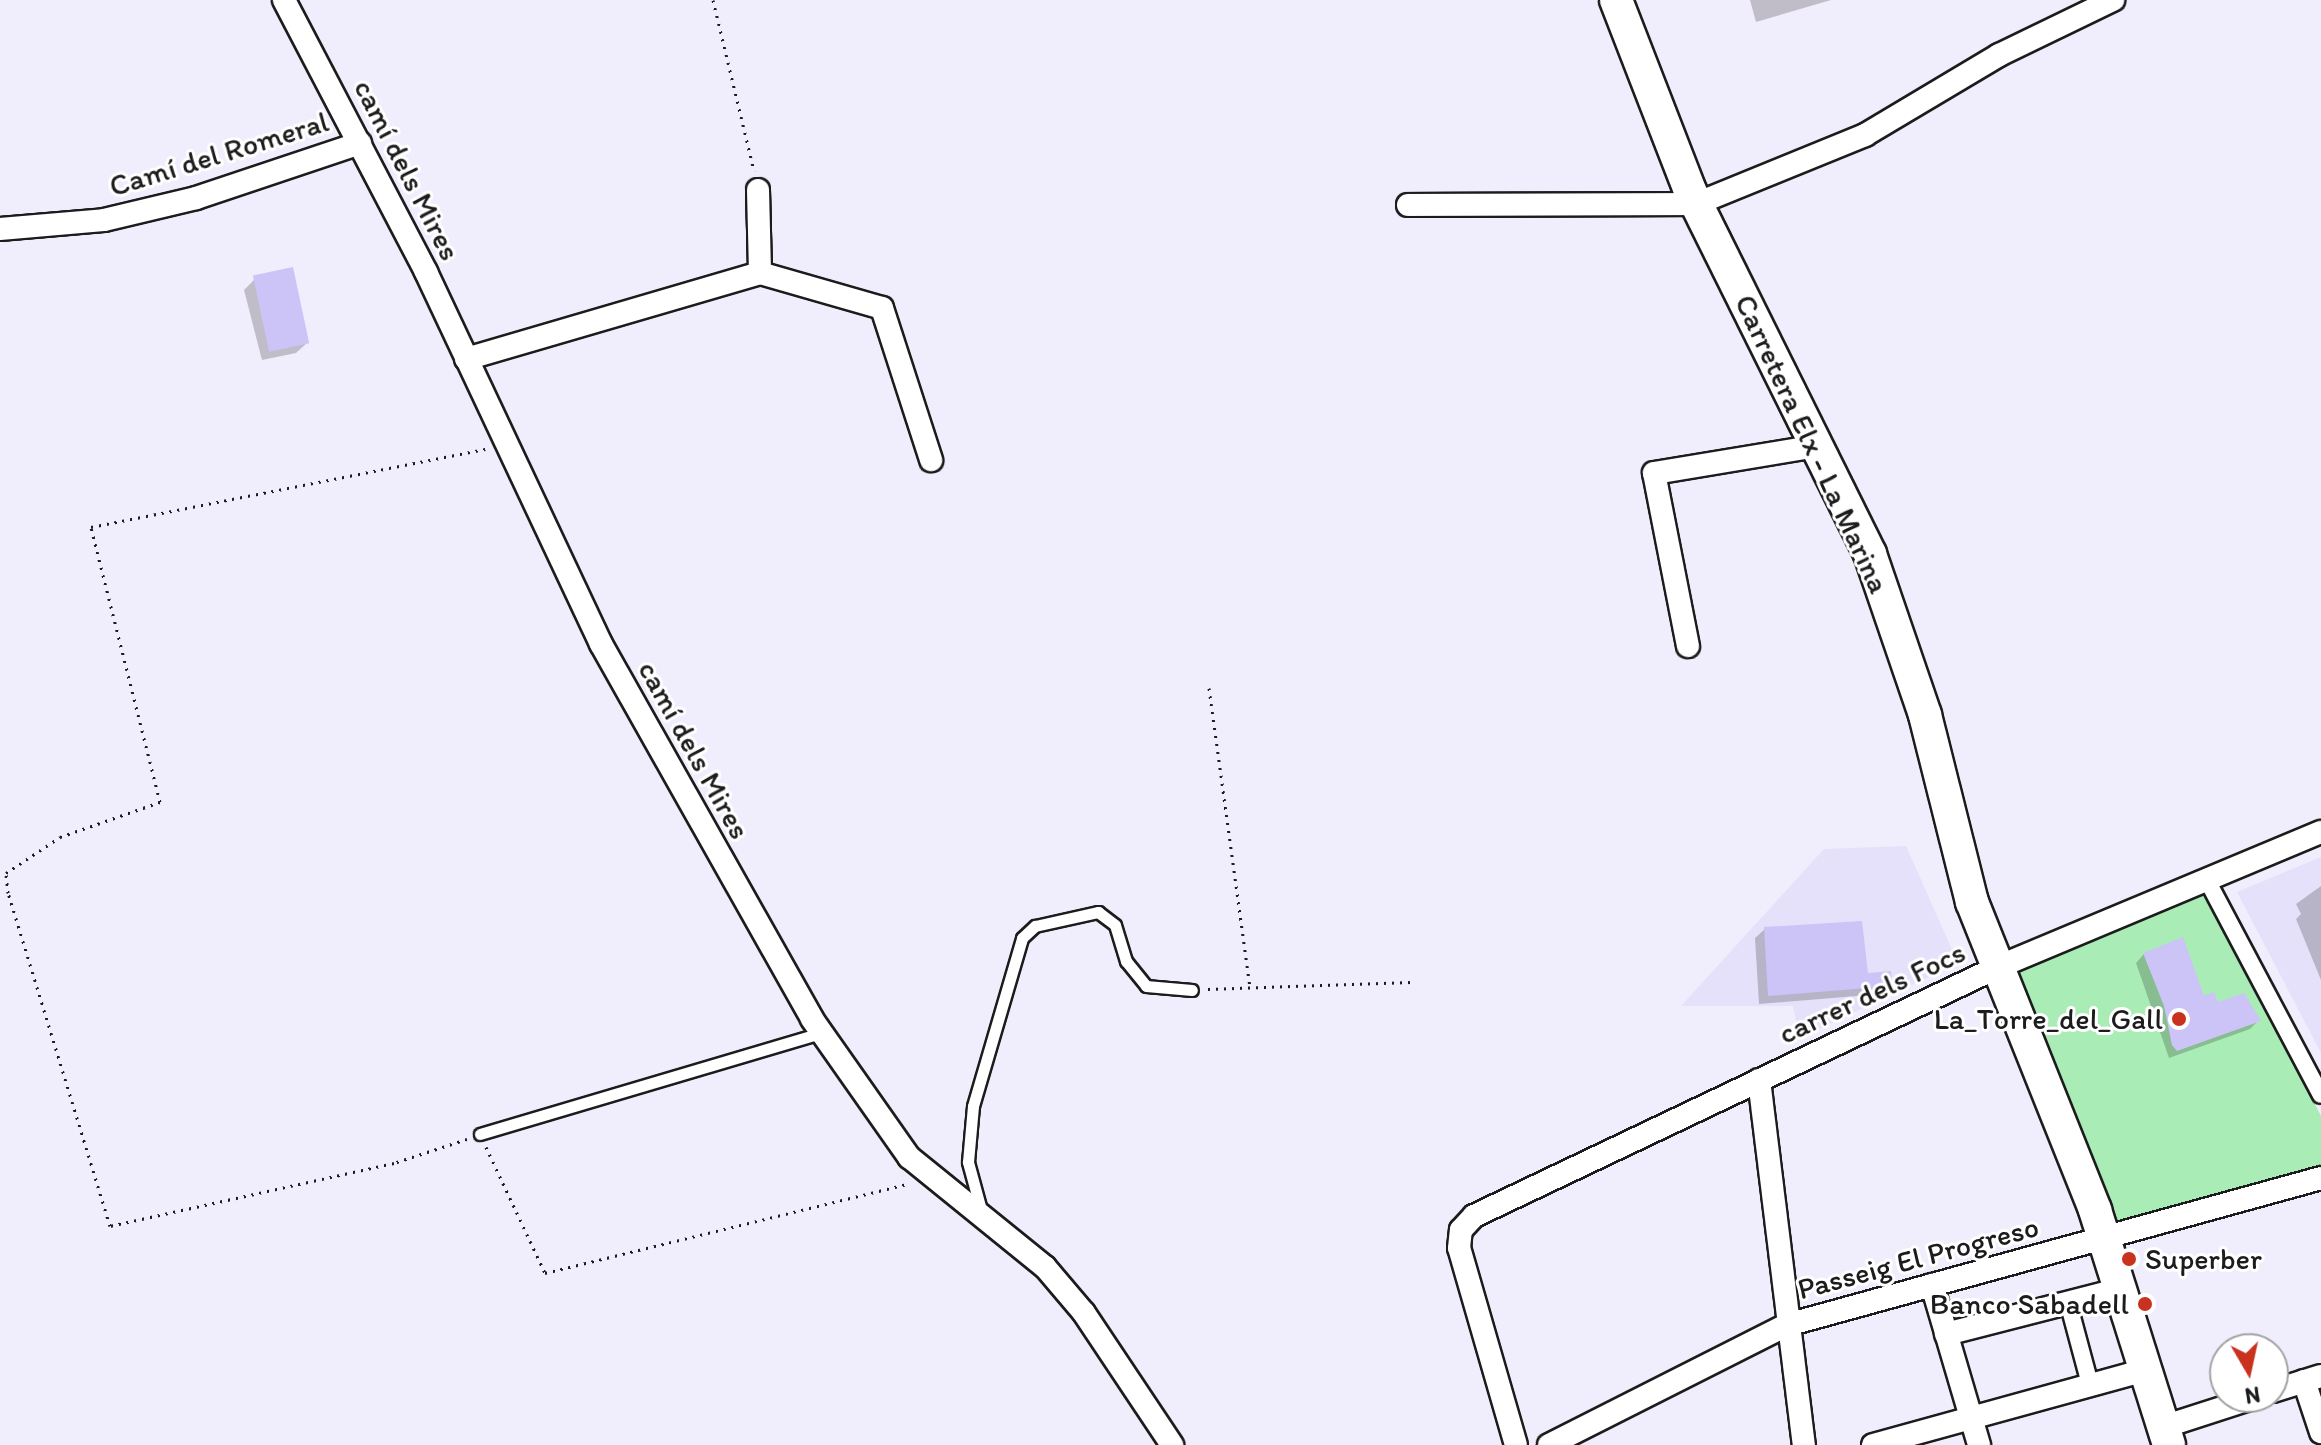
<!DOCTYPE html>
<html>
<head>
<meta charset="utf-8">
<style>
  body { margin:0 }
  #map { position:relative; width:2321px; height:1445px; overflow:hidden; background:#f0edfc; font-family:Itim,sans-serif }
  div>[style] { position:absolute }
  .built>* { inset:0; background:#e5e1fa }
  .green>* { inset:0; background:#aaecb6 }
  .shadow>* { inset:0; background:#0003 }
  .building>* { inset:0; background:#ccc4f6; transform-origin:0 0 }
  .path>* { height:3px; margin-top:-1.5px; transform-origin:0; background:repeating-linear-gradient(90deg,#1c1c1c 0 2px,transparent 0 8px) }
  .roads { filter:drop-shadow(2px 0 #1c1c1c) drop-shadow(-2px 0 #1c1c1c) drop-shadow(0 2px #1c1c1c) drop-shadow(0 -2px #1c1c1c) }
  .service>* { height:11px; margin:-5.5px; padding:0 5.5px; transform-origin:5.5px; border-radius:5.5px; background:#fff }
  .pedestrian>* { height:16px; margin:-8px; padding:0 8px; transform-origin:8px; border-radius:8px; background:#fff }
  .minor>* { height:22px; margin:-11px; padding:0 11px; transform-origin:11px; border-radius:11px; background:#fff }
  .secondary>* { height:32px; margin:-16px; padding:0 16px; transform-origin:16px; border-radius:16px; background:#fff }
  .dots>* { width:22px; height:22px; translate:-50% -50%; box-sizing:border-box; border:4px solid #fff; border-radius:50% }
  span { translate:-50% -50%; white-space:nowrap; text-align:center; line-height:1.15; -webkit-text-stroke:6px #fff; paint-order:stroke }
  .street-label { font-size:30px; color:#1c1c1c }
  .poi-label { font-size:30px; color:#1c1c1c }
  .right { translate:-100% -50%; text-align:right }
  .left { translate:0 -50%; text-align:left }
  .north { position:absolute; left:2209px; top:1333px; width:80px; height:80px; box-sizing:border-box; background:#fff; border:2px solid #a4a4a4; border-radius:50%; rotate:171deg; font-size:22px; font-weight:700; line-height:32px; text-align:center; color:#1c1c1c }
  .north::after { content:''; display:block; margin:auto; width:28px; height:36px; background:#c8321e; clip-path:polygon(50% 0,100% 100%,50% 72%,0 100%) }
</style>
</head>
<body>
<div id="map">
  <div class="built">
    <div style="clip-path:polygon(1906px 846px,1958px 963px,1800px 1038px,1793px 1006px,1681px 1006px,1824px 849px)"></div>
    <div style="clip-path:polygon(2321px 857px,2321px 1053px,2237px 892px)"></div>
  </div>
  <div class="green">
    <div style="clip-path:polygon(2206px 888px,2321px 1116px,2321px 1167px,2116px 1228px,2014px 970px)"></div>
  </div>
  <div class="shadow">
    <div style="clip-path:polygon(1750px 0,1831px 0,1756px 22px)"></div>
    <div style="clip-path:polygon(255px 279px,307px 343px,296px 353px,262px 360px,244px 290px)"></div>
    <div style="clip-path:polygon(2321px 886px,2321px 980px,2296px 919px,2301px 914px,2296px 904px)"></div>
    <div style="clip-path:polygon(1765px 929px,1866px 975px,1890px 985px,1881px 994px,1759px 1004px,1755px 938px)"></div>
    <div style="clip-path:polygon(2144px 954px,2202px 998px,2258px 1021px,2250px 1029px,2169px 1058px,2136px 963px)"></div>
  </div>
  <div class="building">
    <div style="left:293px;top:267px;width:78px;height:41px;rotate:78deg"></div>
    <div style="clip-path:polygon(1862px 921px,1868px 973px,1891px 971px,1892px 986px,1768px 996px,1764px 927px)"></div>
    <div style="clip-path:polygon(2183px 937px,2204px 996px,2214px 992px,2218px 1002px,2244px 993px,2261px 1021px,2177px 1051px,2172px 1045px,2164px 1006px,2143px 953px)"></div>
  </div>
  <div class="path">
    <div style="left:713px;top:0;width:176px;rotate:76.5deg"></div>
    <div style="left:1209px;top:688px;width:303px;rotate:82.2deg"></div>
    <div style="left:1208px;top:989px;width:204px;rotate:-2deg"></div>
    <div style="left:467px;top:1139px;width:77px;rotate:161.8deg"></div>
    <div style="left:394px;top:1163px;width:291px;rotate:167.5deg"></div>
    <div style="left:110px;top:1226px;width:348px;rotate:-107deg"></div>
    <div style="left:8px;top:893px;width:20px;rotate:-96deg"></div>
    <div style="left:6px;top:873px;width:65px;rotate:-33.7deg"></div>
    <div style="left:60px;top:837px;width:106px;rotate:-19.3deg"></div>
    <div style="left:160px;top:802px;width:284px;rotate:-104.1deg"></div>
    <div style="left:91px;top:527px;width:402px;rotate:-11.2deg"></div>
    <div style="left:486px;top:1147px;width:139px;rotate:64.9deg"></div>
    <div style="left:545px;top:1273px;width:374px;rotate:-13.8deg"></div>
  </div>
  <div class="roads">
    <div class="service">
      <div style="left:480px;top:1134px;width:356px;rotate:-16.5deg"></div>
      <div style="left:981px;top:1210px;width:50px;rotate:-105.2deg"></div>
      <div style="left:968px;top:1162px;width:56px;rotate:-84.9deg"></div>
      <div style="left:973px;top:1106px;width:175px;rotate:-73.7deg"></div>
      <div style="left:1022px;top:938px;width:18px;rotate:-43deg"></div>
      <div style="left:1035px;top:926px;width:65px;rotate:-12.5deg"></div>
      <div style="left:1098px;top:912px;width:21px;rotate:37deg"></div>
      <div style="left:1115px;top:925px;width:38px;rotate:73deg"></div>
      <div style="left:1126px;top:961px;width:32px;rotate:51deg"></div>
      <div style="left:1146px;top:986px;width:46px;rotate:5deg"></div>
    </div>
    <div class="pedestrian">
      <div style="left:2207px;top:880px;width:243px;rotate:62.1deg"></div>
      <div style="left:2068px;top:1302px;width:85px;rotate:75deg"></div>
    </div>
    <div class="minor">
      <div style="left:284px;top:0;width:307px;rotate:62.4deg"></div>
      <div style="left:426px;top:272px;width:411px;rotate:64.8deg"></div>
      <div style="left:601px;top:644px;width:430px;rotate:60.6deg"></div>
      <div style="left:812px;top:1019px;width:169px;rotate:54.9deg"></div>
      <div style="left:909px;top:1157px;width:175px;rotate:39deg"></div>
      <div style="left:1045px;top:1267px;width:60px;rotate:49.7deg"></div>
      <div style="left:1084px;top:1313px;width:159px;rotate:56.3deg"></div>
      <div style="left:758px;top:190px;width:83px;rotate:88.6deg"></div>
      <div style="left:1408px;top:205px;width:288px;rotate:-0.2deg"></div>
      <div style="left:1696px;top:204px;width:183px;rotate:-22.2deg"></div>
      <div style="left:1865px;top:135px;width:156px;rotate:-30.8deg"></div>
      <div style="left:1999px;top:55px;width:127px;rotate:-25.8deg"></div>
      <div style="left:0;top:229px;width:104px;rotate:-4.9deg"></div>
      <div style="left:104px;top:220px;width:95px;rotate:-13.4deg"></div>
      <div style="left:196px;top:198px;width:173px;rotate:-18.5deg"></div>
      <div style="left:466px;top:359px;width:306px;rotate:-16.3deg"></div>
      <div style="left:760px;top:273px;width:127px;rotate:16deg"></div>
      <div style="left:882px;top:308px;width:160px;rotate:72.1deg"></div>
      <div style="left:1688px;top:646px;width:176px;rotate:-101.1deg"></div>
      <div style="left:1654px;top:473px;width:165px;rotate:-9.4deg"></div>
      <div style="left:1759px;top:1080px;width:368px;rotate:83deg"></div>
      <div style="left:1932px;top:1285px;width:167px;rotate:73.6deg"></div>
      <div style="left:1946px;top:1334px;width:181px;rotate:-14.4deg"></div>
      <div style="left:2304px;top:1381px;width:54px;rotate:71.6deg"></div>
      <div style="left:2273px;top:1391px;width:50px;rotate:-17.4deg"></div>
      <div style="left:2163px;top:1427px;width:98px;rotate:-17.9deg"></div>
      <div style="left:1516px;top:1445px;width:205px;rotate:-106.1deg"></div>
      <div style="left:1459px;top:1248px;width:18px;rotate:-84deg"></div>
      <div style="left:1461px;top:1230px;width:19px;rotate:-47deg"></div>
      <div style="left:1474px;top:1216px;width:580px;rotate:-25.42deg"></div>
      <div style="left:1998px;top:967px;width:350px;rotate:-22.7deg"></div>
      <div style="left:1549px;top:1445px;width:267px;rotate:-26.8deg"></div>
      <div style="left:1787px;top:1325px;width:554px;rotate:-15.39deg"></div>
      <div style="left:1873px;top:1445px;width:283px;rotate:-15.4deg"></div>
    </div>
    <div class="secondary">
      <div style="left:1616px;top:0;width:205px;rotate:68.8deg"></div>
      <div style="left:1690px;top:191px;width:405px;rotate:63.6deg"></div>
      <div style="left:1870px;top:554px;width:170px;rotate:71.1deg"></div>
      <div style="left:1925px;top:715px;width:193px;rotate:75.9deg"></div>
      <div style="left:1972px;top:902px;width:332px;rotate:68.2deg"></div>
      <div style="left:2095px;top:1210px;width:246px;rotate:72.5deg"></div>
    </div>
  </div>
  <div class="dots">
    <div style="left:2179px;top:1019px;background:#c8321e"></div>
    <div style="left:2129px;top:1259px;background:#c8321e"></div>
    <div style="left:2145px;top:1304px;background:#c8321e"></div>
  </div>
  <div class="street-label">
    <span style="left:219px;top:154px;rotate:-17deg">Camí del Romeral</span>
    <span style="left:407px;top:170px;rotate:63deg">camí dels Mires</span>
    <span style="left:1812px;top:444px;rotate:65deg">Carretera Elx - La Marina</span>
    <span style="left:694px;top:750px;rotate:61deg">camí dels Mires</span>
    <span style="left:1872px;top:993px;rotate:-25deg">carrer dels Focs</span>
    <span style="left:1918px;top:1258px;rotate:-15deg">Passeig El Progreso</span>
  </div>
  <div class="poi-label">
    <span class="right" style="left:2163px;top:1019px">La_Torre_del_Gall</span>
    <span class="left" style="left:2145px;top:1259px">Superber</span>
    <span class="right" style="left:2129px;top:1304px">Banco Sabadell</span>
  </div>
  <div class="north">N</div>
</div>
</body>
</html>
